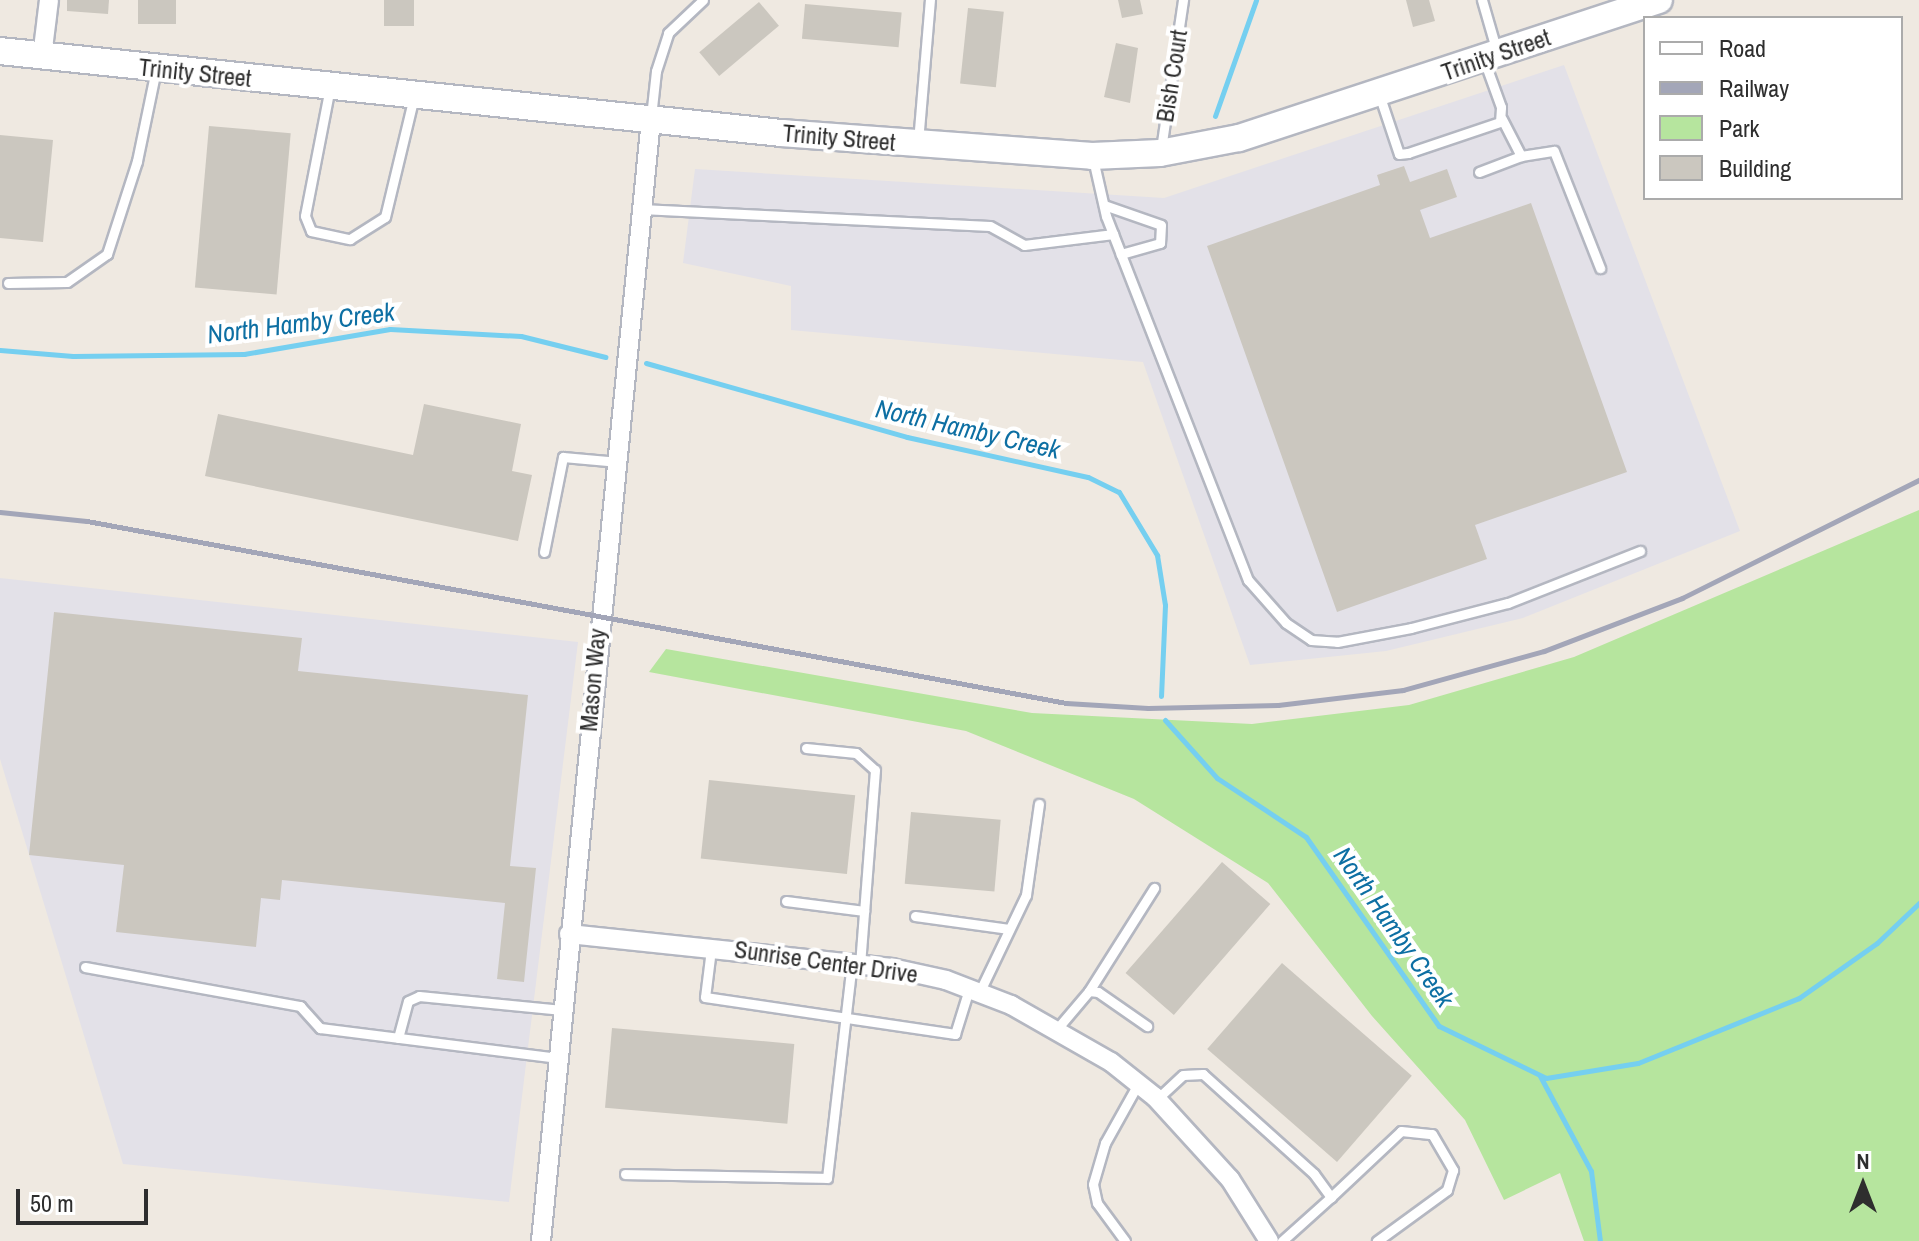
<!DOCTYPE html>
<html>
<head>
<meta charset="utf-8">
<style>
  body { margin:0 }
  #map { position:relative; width:1919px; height:1241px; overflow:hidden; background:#efe9e1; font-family:"Archivo Narrow",sans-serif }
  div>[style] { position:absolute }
  .industrial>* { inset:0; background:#e3e1e8 }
  .green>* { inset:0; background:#b6e59e }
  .stream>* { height:5px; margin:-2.5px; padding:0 2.5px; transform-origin:2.5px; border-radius:2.5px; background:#75cff0 }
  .building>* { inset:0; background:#cbc7bf; transform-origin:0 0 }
  .roads { filter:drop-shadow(2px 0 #b4b7c1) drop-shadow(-2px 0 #b4b7c1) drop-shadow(0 2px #b4b7c1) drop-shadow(0 -2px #b4b7c1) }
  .lane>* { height:9px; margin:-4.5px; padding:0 4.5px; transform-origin:4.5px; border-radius:4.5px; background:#fff }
  .street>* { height:18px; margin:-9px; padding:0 9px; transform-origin:9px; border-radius:9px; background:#fff }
  .secondary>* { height:26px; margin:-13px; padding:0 13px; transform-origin:13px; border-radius:13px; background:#fff }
  .rail>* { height:5px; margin:-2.5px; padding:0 2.5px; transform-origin:2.5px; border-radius:2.5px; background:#a3a6b8 }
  span { translate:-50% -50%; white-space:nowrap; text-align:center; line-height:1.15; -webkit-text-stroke:8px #fff; paint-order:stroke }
  .street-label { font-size:24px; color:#2e2e2e }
  .water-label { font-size:26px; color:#0d6fa3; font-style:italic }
  .legend { position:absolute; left:1643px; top:16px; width:260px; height:184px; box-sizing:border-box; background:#fff; border:2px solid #ababab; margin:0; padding:10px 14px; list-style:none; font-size:24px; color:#2e2e2e }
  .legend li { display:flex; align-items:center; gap:16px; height:40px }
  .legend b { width:40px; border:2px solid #ababab }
  .north { position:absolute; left:1823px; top:1145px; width:80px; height:80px; -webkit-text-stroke:6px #fff; paint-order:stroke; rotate:0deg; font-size:22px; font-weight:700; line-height:32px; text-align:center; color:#2e2e2e }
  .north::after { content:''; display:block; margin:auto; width:28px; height:36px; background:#2e2e2e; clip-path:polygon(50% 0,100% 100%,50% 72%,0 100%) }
  .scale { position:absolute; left:16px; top:1189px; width:132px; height:36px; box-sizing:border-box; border:4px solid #2e2e2e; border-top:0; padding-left:10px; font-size:24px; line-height:28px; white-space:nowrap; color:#2e2e2e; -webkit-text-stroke:6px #fff; paint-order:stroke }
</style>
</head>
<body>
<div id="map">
  <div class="industrial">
    <div style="clip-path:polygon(1564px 65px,1740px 531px,1523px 618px,1386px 651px,1250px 665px,1143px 362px,791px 330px,791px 286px,683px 263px,695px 169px,1164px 198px)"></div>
    <div style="clip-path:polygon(0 578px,578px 642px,509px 1202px,123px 1164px,0 759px)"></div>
  </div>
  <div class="green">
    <div style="clip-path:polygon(1919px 510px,1919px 1241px,1584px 1241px,1560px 1173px,1504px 1200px,1465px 1120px,1372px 1016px,1268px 883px,1134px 799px,966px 731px,649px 672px,666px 649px,1032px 713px,1252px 724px,1409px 705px,1574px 657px)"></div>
  </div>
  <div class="stream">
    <div style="left:1215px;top:116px;width:123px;rotate:-70.5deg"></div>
    <div style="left:0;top:350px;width:73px;rotate:4.7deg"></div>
    <div style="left:73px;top:356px;width:171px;rotate:-0.7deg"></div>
    <div style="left:244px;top:354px;width:148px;rotate:-9.7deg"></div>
    <div style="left:390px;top:329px;width:131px;rotate:3.1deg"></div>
    <div style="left:521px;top:336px;width:87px;rotate:14deg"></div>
    <div style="left:646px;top:363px;width:271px;rotate:15.8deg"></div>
    <div style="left:907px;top:437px;width:185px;rotate:12.5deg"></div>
    <div style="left:1088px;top:477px;width:34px;rotate:26deg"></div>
    <div style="left:1119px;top:492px;width:74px;rotate:58.9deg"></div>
    <div style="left:1157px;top:555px;width:51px;rotate:80.9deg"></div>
    <div style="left:1165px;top:605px;width:91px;rotate:92.5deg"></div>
    <div style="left:1165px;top:720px;width:78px;rotate:48.1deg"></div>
    <div style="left:1217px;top:778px;width:107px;rotate:33.5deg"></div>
    <div style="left:1306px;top:837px;width:231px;rotate:54.9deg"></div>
    <div style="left:1439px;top:1026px;width:119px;rotate:25.9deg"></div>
    <div style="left:1546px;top:1078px;width:93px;rotate:-9.3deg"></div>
    <div style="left:1638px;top:1063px;width:174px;rotate:-22deg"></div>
    <div style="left:1799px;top:998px;width:95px;rotate:-35.2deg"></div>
    <div style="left:1877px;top:943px;width:58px;rotate:-43.6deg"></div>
    <div style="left:1540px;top:1076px;width:108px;rotate:61.8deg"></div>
    <div style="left:1591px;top:1171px;width:71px;rotate:82.7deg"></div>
  </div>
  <div class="building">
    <div style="clip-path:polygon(67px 0,109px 0,108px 14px,67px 11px)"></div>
    <div style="left:138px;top:0;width:38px;height:24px"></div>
    <div style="left:384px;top:0;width:30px;height:26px"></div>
    <div style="clip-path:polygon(1118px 0,1140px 0,1143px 14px,1122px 18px)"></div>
    <div style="clip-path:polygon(1406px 0,1429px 0,1435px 21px,1413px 27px)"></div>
    <div style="left:759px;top:2px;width:31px;height:78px;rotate:50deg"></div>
    <div style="left:805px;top:4px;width:97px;height:35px;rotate:5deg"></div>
    <div style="left:968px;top:8px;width:36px;height:76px;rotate:6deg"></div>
    <div style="clip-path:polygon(1116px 43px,1138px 48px,1130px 103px,1104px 97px)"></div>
    <div style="left:209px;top:126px;width:82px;height:162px;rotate:5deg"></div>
    <div style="clip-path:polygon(0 135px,53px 140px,43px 242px,0 238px)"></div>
    <div style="clip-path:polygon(1404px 166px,1410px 182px,1447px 169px,1457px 197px,1420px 210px,1430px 238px,1531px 203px,1627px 472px,1475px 525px,1487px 559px,1337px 612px,1207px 246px,1380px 185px,1377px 175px)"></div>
    <div style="clip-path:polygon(424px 404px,521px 424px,512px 471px,532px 475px,518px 541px,205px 476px,218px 414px,413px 455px)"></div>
    <div style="clip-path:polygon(54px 612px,302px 638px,298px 671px,528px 695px,510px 866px,536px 868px,524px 982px,497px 979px,505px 903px,282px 880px,280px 900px,261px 898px,256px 947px,116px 932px,124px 865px,29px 855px)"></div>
    <div style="left:709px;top:780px;width:147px;height:79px;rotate:6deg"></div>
    <div style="left:911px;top:812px;width:90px;height:72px;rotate:5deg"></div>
    <div style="left:1222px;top:862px;width:64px;height:147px;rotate:41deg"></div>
    <div style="left:1282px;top:963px;width:172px;height:114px;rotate:41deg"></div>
    <div style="left:612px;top:1028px;width:183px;height:80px;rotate:5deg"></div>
  </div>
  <div class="roads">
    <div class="lane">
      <div style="left:1482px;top:0;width:54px;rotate:73.9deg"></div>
      <div style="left:330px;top:87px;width:131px;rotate:101deg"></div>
      <div style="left:305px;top:216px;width:16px;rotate:68deg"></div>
      <div style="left:311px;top:231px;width:40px;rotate:12deg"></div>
      <div style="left:350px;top:239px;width:41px;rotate:-32.2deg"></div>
      <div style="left:385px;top:217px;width:124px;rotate:-76.5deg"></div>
      <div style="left:1379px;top:94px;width:63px;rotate:71.6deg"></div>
      <div style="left:1399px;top:154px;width:9px;rotate:-6deg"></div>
      <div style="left:1408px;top:153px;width:97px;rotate:-18.6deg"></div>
      <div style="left:1500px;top:122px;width:15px;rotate:-86deg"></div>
      <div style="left:1501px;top:107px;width:50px;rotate:-109.9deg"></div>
      <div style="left:651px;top:117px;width:46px;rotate:-83.8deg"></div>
      <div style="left:656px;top:71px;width:40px;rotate:-72deg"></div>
      <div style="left:668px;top:33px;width:48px;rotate:-43.3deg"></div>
      <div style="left:1502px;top:119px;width:42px;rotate:62.8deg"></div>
      <div style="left:918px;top:142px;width:143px;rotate:-85.2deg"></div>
      <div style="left:1161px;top:149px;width:151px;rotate:-81.6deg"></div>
      <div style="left:1093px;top:159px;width:58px;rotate:77.2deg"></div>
      <div style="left:1106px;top:216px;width:391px;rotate:68.7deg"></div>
      <div style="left:1248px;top:580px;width:57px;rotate:48.5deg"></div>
      <div style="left:1286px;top:623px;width:30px;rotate:34deg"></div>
      <div style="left:1311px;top:640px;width:26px;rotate:4deg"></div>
      <div style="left:1337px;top:642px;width:75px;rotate:-10.7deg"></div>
      <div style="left:1411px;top:628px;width:100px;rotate:-14.5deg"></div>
      <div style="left:1508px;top:603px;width:142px;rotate:-21.5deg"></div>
      <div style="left:1479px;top:172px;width:45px;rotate:-20.9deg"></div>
      <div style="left:1521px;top:156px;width:33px;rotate:-9deg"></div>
      <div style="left:1554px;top:151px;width:126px;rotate:68.5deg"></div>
      <div style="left:1104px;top:205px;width:60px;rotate:19.3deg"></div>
      <div style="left:1161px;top:225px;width:18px;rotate:93deg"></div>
      <div style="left:1160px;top:243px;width:41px;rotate:164.2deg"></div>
      <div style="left:641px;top:209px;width:349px;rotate:2.8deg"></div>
      <div style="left:990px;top:226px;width:39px;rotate:29deg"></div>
      <div style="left:1024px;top:245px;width:90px;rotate:-7deg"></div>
      <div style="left:8px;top:283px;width:59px;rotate:-1deg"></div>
      <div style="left:67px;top:282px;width:49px;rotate:-35deg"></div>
      <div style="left:107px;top:254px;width:98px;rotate:-72.1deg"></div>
      <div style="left:137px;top:161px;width:94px;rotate:-78.3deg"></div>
      <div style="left:544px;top:552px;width:97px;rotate:-78.7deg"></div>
      <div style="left:563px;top:457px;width:56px;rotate:5.1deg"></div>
      <div style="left:806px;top:748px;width:50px;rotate:5.7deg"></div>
      <div style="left:856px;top:753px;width:25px;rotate:42deg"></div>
      <div style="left:875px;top:770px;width:194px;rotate:94.4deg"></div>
      <div style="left:786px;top:901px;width:79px;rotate:7.3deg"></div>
      <div style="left:915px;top:916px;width:95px;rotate:7.9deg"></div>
      <div style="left:711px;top:949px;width:48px;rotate:97.1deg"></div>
      <div style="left:705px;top:997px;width:253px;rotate:8.4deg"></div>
      <div style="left:955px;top:1034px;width:47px;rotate:-72.7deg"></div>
      <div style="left:85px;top:967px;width:219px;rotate:10.3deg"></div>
      <div style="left:300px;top:1006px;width:30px;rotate:48deg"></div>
      <div style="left:320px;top:1028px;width:240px;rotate:7.2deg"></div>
      <div style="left:1089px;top:991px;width:122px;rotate:-57.7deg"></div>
      <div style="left:979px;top:993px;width:109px;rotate:-64.4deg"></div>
      <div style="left:1026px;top:895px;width:92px;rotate:-81.9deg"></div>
      <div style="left:1056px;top:1030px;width:51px;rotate:-49.8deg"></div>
      <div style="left:1089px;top:991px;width:9px;rotate:6deg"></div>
      <div style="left:1098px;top:992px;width:60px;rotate:34.8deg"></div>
      <div style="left:398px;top:1038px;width:38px;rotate:-75deg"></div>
      <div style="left:408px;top:1001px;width:12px;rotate:-24deg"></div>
      <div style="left:419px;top:996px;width:144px;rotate:5.6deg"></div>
      <div style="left:1157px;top:1099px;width:35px;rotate:-43deg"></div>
      <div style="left:1183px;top:1075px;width:20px;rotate:-3deg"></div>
      <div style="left:1203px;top:1074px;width:149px;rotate:42deg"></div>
      <div style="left:1314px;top:1174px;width:29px;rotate:54deg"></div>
      <div style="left:1331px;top:1197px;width:66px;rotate:138.1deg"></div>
      <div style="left:625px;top:1174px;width:202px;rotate:1.1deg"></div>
      <div style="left:827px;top:1178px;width:217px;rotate:-83.4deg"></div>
      <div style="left:1331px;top:1197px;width:96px;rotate:-43.3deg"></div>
      <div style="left:1401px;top:1131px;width:31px;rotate:6deg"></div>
      <div style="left:1432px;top:1134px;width:42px;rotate:59.7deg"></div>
      <div style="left:1453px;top:1170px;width:21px;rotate:107deg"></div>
      <div style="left:1447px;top:1190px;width:87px;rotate:143.9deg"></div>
      <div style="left:1125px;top:1241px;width:47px;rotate:-126.4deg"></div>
      <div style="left:1097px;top:1203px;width:19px;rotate:-102deg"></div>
      <div style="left:1093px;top:1184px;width:43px;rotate:-73.7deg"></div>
      <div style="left:1105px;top:1143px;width:68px;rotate:-60.8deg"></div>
    </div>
    <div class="street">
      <div style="left:42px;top:57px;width:57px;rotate:-83deg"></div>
      <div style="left:569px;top:934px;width:325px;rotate:6deg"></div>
      <div style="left:892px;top:968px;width:55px;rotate:12.5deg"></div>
      <div style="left:946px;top:980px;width:70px;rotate:21deg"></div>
      <div style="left:1011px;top:1005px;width:115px;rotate:29.7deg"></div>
      <div style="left:1111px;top:1062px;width:56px;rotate:38.5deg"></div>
      <div style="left:1155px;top:1097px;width:111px;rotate:47.6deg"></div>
      <div style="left:1230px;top:1179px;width:73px;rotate:57.8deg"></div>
      <div style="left:541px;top:1241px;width:1126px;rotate:-84.4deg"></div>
    </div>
    <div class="secondary">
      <div style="left:0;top:51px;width:785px;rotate:5.99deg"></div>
      <div style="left:781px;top:133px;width:312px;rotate:4.2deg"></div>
      <div style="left:1092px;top:156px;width:68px;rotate:-2.5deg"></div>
      <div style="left:1160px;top:153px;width:80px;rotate:-10.8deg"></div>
      <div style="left:1239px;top:138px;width:442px;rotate:-18.2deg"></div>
    </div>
  </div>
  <div class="rail">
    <div style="left:0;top:512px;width:87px;rotate:5.9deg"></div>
    <div style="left:87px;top:521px;width:996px;rotate:10.53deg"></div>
    <div style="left:1066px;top:703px;width:82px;rotate:3.5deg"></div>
    <div style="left:1148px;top:708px;width:130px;rotate:-1.3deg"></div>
    <div style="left:1278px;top:705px;width:126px;rotate:-6.8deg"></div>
    <div style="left:1403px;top:690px;width:146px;rotate:-15.5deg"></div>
    <div style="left:1544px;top:651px;width:148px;rotate:-21deg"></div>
    <div style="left:1682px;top:598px;width:265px;rotate:-26.5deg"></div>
  </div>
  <div class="street-label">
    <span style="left:1496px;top:55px;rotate:-19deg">Trinity Street</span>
    <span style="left:195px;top:73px;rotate:6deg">Trinity Street</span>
    <span style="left:1172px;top:76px;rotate:-81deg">Bish Court</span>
    <span style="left:839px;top:138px;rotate:5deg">Trinity Street</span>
    <span style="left:593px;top:680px;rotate:-85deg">Mason Way</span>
    <span style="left:826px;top:962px;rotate:8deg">Sunrise Center Drive</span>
  </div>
  <div class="water-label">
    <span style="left:301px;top:323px;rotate:-7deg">North Hamby Creek</span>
    <span style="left:968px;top:429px;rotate:13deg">North Hamby Creek</span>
    <span style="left:1394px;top:927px;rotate:55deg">North Hamby Creek</span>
  </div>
  <ul class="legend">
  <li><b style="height:10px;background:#fff"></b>Road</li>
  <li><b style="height:10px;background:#a3a6b8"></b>Railway</li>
  <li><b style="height:22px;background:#b6e59e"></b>Park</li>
  <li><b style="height:22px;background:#cbc7bf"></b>Building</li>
  </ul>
  <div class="north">N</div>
  <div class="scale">50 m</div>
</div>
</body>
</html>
